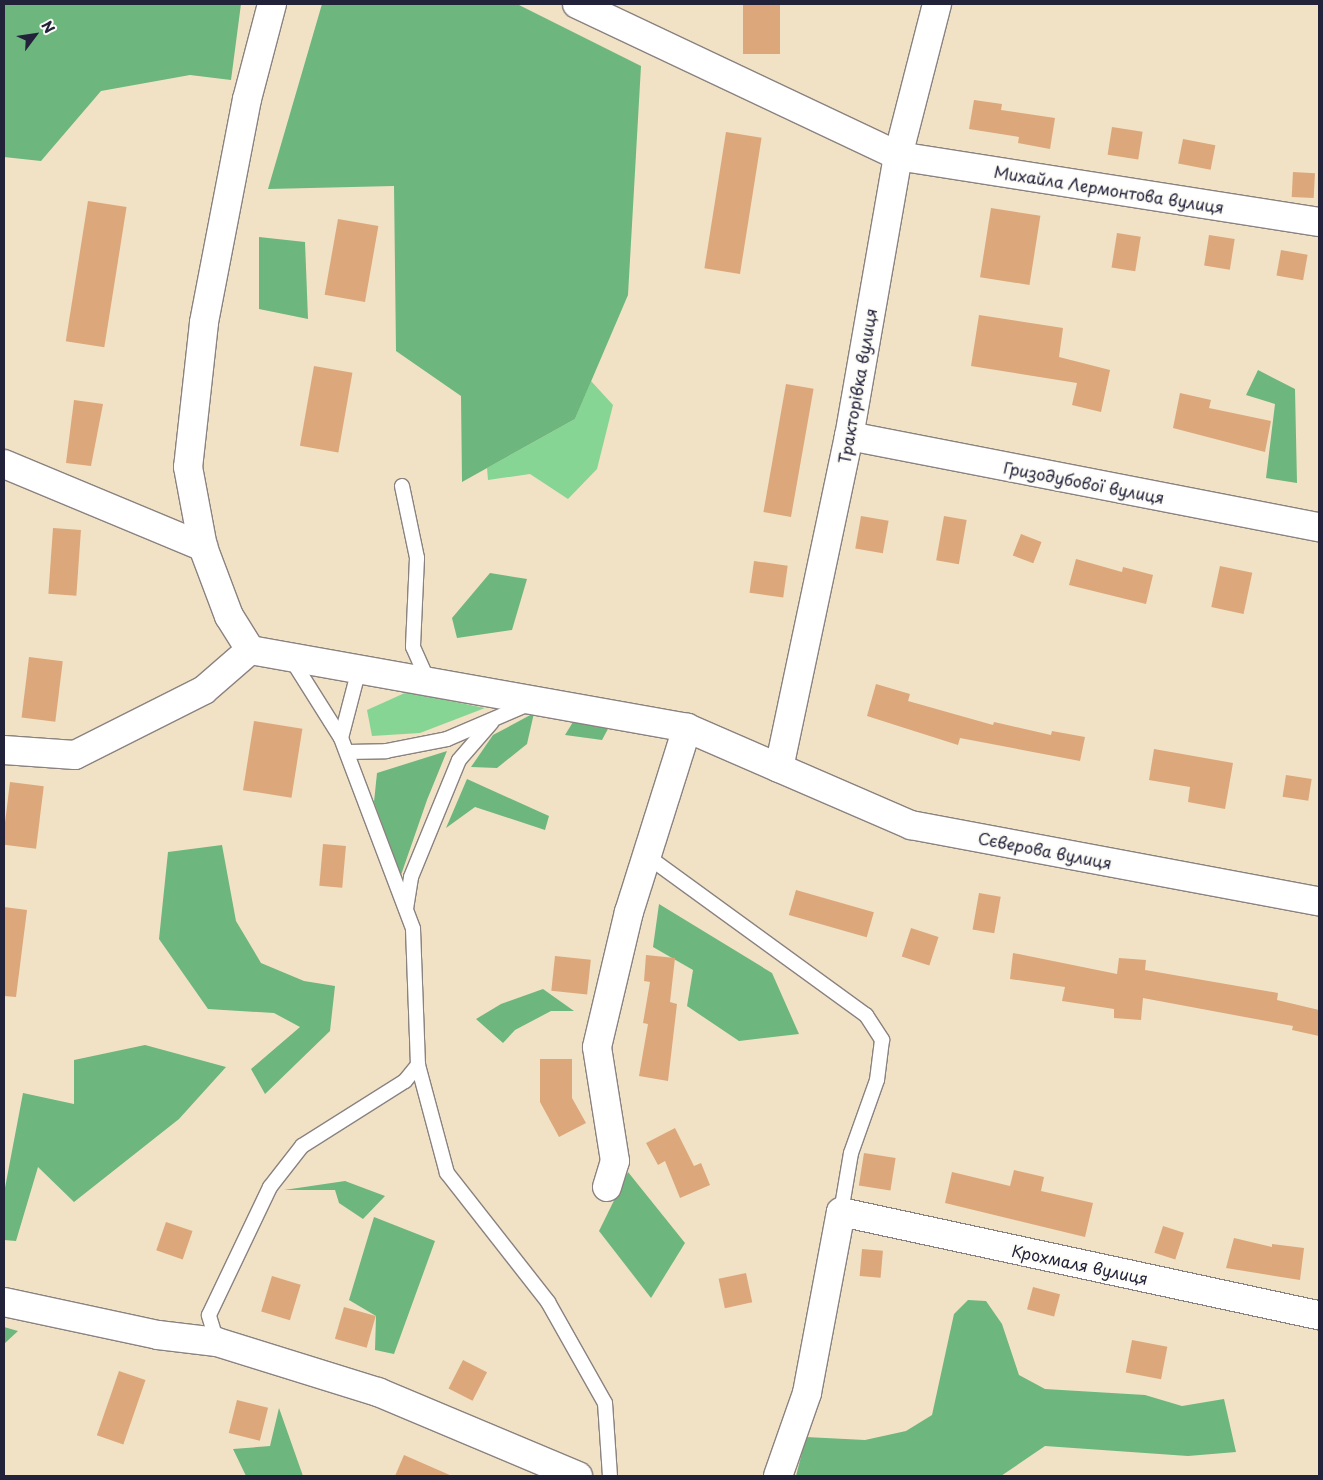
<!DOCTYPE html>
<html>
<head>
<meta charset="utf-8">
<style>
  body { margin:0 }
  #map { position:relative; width:1323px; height:1480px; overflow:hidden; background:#f1e2c5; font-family:"Playpen Sans",sans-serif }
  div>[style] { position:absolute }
  .green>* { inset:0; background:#87d594 }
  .forest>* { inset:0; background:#6db67e }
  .building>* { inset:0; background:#dca77b; transform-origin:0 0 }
  .roads { filter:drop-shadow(1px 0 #8a8280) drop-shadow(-1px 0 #8a8280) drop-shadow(0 1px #8a8280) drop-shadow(0 -1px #8a8280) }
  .lane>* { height:14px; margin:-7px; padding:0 7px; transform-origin:7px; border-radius:7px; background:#fff }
  .street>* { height:28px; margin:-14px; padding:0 14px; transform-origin:14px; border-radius:14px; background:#fff }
  .secondary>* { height:28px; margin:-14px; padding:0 14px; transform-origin:14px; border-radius:14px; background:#fff }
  span { translate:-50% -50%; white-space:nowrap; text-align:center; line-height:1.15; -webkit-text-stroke:4.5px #fdfcf7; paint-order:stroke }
  .street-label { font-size:16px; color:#22223b }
  .frame { position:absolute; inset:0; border:5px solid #22223b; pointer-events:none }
  .north { position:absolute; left:10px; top:10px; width:50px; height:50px; -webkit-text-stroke:4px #fdfcf7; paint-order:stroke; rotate:59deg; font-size:14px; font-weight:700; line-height:20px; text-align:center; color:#22223b }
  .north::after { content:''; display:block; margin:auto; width:18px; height:22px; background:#22223b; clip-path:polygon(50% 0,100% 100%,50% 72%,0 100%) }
</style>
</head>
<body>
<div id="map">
  <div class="green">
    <div style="clip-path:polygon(591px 381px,613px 405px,597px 469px,568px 499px,530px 474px,488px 480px,487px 468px,575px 419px)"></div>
    <div style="clip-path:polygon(407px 692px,485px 708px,420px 733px,372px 736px,367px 710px)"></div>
  </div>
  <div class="forest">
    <div style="clip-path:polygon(4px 4px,241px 4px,231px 80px,190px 75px,101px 91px,41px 161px,4px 157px)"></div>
    <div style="clip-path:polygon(322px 4px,517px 4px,641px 66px,628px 295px,575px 419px,462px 482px,461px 396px,396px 351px,394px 186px,268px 189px)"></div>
    <div style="clip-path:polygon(259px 237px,305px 242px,308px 319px,259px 309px)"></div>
    <div style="clip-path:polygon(1258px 370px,1295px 389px,1297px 483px,1266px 478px,1275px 404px,1246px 395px)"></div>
    <div style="clip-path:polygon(490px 573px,527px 579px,512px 630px,457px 638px,452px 618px)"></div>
    <div style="clip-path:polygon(534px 713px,527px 744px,497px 768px,471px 767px,493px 735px)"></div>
    <div style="clip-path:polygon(573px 722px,609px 727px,602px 740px,565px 735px)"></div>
    <div style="clip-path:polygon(447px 751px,427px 800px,401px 875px,374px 802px,377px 773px)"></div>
    <div style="clip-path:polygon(467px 779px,549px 816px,545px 830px,475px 807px,446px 828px)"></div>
    <div style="clip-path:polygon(222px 845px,236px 921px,261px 963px,304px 981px,335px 986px,330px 1031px,265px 1094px,251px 1069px,300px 1027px,274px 1013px,208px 1009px,159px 939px,168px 852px)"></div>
    <div style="clip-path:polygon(659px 904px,772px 973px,799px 1034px,739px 1041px,687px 1006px,693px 970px,653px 947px)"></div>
    <div style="clip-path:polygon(543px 989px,574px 1011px,551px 1011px,515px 1030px,503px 1043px,476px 1019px,501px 1004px)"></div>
    <div style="clip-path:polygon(145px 1045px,226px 1067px,179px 1119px,74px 1202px,38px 1167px,16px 1241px,4px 1240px,4px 1193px,23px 1093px,74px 1104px,74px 1060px)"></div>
    <div style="clip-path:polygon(628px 1172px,685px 1243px,651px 1298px,599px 1231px)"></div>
    <div style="clip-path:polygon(345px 1181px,385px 1196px,363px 1219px,339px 1203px,335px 1190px,284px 1190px)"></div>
    <div style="clip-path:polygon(374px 1217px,435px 1241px,394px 1354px,375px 1350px,376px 1316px,349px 1300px)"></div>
    <div style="clip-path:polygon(968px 1300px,986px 1301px,1002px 1324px,1019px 1375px,1045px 1389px,1145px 1395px,1182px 1406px,1224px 1399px,1236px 1452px,1188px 1456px,1045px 1446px,1001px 1476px,796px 1476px,806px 1437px,865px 1440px,906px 1431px,932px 1415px,954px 1314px)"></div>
    <div style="clip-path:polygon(4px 1327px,18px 1331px,4px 1344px)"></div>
    <div style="clip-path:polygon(279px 1408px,303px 1476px,246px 1476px,233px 1449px,270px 1446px)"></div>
  </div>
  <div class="building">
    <div style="left:743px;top:4px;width:37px;height:50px"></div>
    <div style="clip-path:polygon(974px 100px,1002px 104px,1001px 110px,1055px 118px,1050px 149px,1018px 143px,1019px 137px,969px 129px)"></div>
    <div style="left:1112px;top:127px;width:31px;height:28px;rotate:9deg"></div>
    <div style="left:726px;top:132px;width:36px;height:138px;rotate:9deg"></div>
    <div style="left:1183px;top:139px;width:33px;height:25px;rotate:11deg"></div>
    <div style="left:1293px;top:172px;width:22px;height:25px;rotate:3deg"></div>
    <div style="left:88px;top:201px;width:39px;height:142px;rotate:9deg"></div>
    <div style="left:991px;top:208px;width:50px;height:70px;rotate:9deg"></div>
    <div style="left:338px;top:219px;width:41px;height:77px;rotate:10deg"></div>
    <div style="left:1117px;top:233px;width:24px;height:35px;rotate:9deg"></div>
    <div style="left:1209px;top:235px;width:26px;height:31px;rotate:9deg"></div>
    <div style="left:1281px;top:250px;width:27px;height:26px;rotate:10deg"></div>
    <div style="clip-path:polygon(979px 315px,1063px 328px,1059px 357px,1110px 370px,1101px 412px,1072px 405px,1077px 383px,971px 366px)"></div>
    <div style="left:314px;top:366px;width:39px;height:81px;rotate:10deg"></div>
    <div style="left:786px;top:384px;width:28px;height:130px;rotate:10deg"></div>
    <div style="clip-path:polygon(1180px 393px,1211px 400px,1209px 408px,1271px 421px,1265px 452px,1173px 428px)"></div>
    <div style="clip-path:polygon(74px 400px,103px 404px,91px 466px,66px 463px)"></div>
    <div style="left:861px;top:516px;width:28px;height:33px;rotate:10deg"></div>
    <div style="left:944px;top:516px;width:23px;height:45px;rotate:10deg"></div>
    <div style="left:53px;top:528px;width:28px;height:66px;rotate:4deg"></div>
    <div style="left:1021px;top:534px;width:22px;height:23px;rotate:21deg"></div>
    <div style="clip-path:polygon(1076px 559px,1122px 572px,1123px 567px,1153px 575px,1146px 604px,1069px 585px)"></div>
    <div style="left:754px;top:561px;width:34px;height:32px;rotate:8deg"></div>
    <div style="left:1220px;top:566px;width:33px;height:42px;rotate:12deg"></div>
    <div style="left:29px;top:657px;width:34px;height:61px;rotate:7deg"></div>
    <div style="clip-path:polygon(876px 684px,910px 694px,908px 701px,993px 725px,994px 722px,1051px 735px,1052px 731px,1085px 737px,1080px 761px,960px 738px,958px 745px,867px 716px)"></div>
    <div style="left:254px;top:721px;width:49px;height:70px;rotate:9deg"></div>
    <div style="clip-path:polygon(1154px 749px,1233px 763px,1225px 809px,1188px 802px,1190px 787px,1149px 780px)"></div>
    <div style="left:1286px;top:775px;width:26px;height:22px;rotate:9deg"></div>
    <div style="left:10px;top:782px;width:34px;height:63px;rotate:7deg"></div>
    <div style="left:323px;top:844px;width:23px;height:42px;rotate:5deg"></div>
    <div style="left:796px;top:890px;width:81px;height:26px;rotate:16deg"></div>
    <div style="left:979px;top:893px;width:22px;height:37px;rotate:10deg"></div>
    <div style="clip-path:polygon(4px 907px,27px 910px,16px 997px,4px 996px)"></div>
    <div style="left:911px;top:928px;width:29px;height:30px;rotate:18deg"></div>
    <div style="clip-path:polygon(1013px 953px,1117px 974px,1119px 958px,1146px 960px,1145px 970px,1278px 993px,1277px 1000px,1319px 1010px,1319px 1036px,1292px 1030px,1293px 1026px,1143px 998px,1141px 1020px,1114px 1018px,1114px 1009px,1062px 1001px,1065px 987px,1010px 979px)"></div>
    <div style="clip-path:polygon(646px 955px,675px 958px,670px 1002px,677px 1004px,668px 1081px,639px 1076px,648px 1024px,643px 1023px,650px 982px,644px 981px)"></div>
    <div style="left:555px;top:956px;width:36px;height:35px;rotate:6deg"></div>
    <div style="clip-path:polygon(540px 1059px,572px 1059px,572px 1098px,586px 1123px,559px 1137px,540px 1102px)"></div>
    <div style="clip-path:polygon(675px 1128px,694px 1166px,701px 1163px,710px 1185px,680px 1198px,665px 1161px,658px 1165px,646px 1143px)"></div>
    <div style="left:864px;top:1153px;width:32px;height:33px;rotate:9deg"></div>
    <div style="clip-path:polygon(1014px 1170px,1044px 1177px,1041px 1191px,1093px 1203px,1085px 1237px,945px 1203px,952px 1172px,1010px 1186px)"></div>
    <div style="left:166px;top:1222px;width:28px;height:30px;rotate:19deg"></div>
    <div style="left:1163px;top:1226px;width:22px;height:28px;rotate:18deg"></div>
    <div style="clip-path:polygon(1234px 1238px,1272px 1247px,1272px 1244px,1304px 1248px,1300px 1280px,1226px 1268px)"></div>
    <div style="left:862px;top:1249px;width:21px;height:27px;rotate:5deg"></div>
    <div style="left:746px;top:1273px;width:30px;height:28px;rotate:78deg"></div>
    <div style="left:272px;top:1276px;width:30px;height:37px;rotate:17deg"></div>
    <div style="left:1033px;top:1287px;width:28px;height:23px;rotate:15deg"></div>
    <div style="left:344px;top:1307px;width:33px;height:33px;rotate:16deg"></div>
    <div style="left:1132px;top:1340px;width:36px;height:33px;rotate:11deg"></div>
    <div style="left:463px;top:1360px;width:27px;height:32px;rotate:27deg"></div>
    <div style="left:119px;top:1371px;width:28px;height:68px;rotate:19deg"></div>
    <div style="left:237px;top:1400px;width:32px;height:34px;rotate:14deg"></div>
    <div style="clip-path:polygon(404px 1455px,452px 1476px,395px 1476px)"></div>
  </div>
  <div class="roads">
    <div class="lane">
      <div style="left:402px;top:486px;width:74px;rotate:78.2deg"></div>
      <div style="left:417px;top:558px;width:89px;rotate:92.6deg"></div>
      <div style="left:413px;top:647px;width:37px;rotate:66deg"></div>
      <div style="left:290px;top:657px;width:96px;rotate:57.8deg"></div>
      <div style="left:359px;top:669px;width:71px;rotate:104.6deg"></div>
      <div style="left:341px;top:738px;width:204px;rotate:69.3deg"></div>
      <div style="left:413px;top:929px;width:136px;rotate:87.9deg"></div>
      <div style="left:418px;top:1065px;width:112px;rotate:75deg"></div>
      <div style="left:447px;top:1173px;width:164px;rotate:51.9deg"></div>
      <div style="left:548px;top:1302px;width:116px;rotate:60.6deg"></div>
      <div style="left:605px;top:1403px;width:73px;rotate:86.1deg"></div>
      <div style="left:347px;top:752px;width:39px;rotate:-1deg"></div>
      <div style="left:386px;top:751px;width:62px;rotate:-11.1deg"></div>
      <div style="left:447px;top:739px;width:91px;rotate:-23.2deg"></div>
      <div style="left:647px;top:856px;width:271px;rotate:36deg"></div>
      <div style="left:866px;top:1015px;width:30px;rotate:57deg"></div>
      <div style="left:882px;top:1040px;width:40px;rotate:97.1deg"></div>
      <div style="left:877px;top:1080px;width:77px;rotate:109.6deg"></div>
      <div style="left:851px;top:1153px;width:60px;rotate:99.6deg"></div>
      <div style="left:406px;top:909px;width:32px;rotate:-81deg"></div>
      <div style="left:411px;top:877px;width:126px;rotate:-67.7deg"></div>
      <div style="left:459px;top:760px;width:50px;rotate:-49deg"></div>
      <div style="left:217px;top:1342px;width:28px;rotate:-107deg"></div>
      <div style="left:209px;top:1315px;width:142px;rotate:-64.5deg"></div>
      <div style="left:270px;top:1187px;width:52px;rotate:-52deg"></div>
      <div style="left:302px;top:1146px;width:122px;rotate:-32.3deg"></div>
      <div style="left:405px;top:1081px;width:21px;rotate:-51deg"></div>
    </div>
    <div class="street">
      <div style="left:272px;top:4px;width:98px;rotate:104.7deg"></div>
      <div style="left:247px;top:99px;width:228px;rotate:100.9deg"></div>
      <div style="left:204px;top:323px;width:145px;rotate:96.3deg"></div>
      <div style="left:188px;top:467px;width:81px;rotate:79.4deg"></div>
      <div style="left:203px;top:547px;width:74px;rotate:69.4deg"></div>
      <div style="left:229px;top:616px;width:40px;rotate:58deg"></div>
      <div style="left:250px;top:650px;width:444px;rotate:10.1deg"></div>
      <div style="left:687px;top:728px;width:100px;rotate:23.5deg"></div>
      <div style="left:937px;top:4px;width:157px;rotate:104.4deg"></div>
      <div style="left:898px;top:156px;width:426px;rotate:8.9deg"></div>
      <div style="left:849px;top:436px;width:479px;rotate:11deg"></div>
      <div style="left:4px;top:464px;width:216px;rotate:22.6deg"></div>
      <div style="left:4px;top:750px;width:71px;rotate:4deg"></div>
      <div style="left:75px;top:755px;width:144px;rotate:-26.7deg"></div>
      <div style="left:204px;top:690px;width:61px;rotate:-41deg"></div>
      <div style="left:607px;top:1187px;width:27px;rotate:-73deg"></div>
      <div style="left:615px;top:1161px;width:115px;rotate:-99deg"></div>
      <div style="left:597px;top:1047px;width:139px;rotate:-76.7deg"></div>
      <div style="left:629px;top:912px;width:193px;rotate:-72.5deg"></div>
      <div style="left:4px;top:1302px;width:157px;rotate:12.1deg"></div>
      <div style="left:158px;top:1335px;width:59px;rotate:6.8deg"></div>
      <div style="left:217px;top:1342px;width:169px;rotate:17.3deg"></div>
      <div style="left:378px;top:1392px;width:217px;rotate:22.8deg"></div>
      <div style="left:778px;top:1476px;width:88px;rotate:-70.7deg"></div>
      <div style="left:807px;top:1393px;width:184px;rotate:-79.4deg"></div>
      <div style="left:841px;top:1212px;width:489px;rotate:12.2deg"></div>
    </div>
    <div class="secondary">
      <div style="left:577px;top:4px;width:355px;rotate:25.3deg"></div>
      <div style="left:898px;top:156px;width:284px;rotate:99.9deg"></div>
      <div style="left:849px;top:436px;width:339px;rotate:101.9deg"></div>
      <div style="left:779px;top:768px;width:144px;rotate:23.4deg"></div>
      <div style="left:911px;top:825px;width:415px;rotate:10.6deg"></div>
    </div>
  </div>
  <div class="street-label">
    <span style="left:1109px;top:189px;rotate:9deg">Михайла Лермонтова вулиця</span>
    <span style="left:857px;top:386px;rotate:-80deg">Тракторівка вулиця</span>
    <span style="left:1084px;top:482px;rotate:11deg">Гризодубової вулиця</span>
    <span style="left:1045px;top:850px;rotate:11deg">Сєверова вулиця</span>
    <span style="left:1080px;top:1264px;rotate:12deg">Крохмаля вулиця</span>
  </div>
  <div class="frame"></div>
  <div class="north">N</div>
</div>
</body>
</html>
